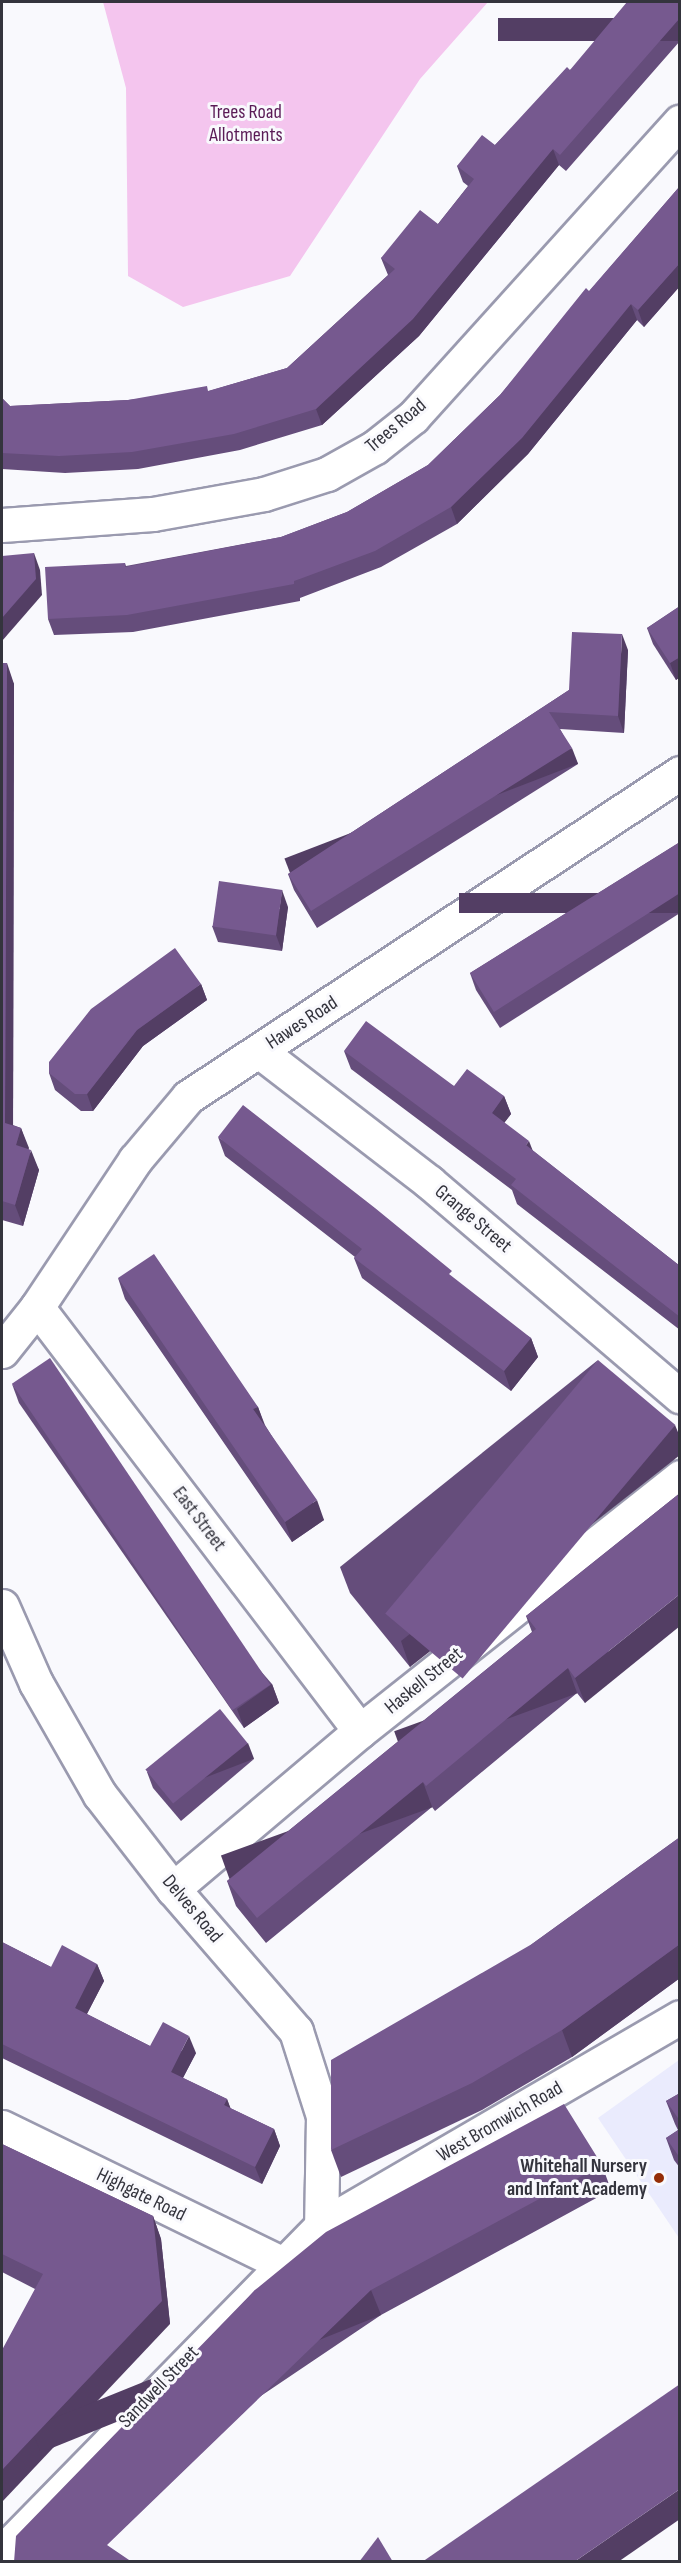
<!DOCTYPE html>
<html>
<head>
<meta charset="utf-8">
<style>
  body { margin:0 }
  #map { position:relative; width:681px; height:2563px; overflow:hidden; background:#f9f9fd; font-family:"Sofia Sans Condensed",sans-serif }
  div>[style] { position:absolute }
  .built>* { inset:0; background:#eaebfd }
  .green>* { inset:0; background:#f4c5ee }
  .roads { filter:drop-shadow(2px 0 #9a9aaf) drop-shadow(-2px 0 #9a9aaf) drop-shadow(0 2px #9a9aaf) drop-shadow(0 -2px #9a9aaf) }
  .street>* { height:33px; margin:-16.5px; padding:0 16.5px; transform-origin:16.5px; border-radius:16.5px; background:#fff }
  .wall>* { inset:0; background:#654d7b }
  .shaded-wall>* { inset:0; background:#533e64; transform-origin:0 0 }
  .building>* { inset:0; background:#76598f; transform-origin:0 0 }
  .dots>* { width:16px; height:16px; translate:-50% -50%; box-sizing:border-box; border:3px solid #f9f9fd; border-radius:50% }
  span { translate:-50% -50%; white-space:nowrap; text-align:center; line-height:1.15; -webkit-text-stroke:6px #f9f9fd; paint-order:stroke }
  .park-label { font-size:20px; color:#5a1b56 }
  .street-label { font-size:20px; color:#34343d }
  .poi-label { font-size:20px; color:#34343d; font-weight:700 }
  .right { translate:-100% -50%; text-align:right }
  .frame { position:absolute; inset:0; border:3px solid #34343d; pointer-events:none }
</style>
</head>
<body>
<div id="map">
  <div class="built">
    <div style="clip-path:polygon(679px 2060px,679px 2238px,598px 2118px)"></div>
  </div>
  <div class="green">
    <div style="clip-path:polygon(103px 2px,488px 2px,420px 79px,290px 276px,183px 307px,128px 276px,126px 88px)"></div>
  </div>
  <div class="roads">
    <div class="street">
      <div style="left:2px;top:525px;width:151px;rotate:-4.2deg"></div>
      <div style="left:153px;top:514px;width:113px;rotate:-10.2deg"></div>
      <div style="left:264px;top:494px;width:66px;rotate:-17.6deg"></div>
      <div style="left:327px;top:474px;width:55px;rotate:-29.4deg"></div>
      <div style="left:375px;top:447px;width:48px;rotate:-38.3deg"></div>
      <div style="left:413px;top:417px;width:398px;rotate:-47.9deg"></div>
      <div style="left:259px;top:1051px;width:215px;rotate:37.6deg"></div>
      <div style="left:429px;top:1182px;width:330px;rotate:40.5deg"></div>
      <div style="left:37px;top:1307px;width:533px;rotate:52.7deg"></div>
      <div style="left:2px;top:1351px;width:56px;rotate:-51.5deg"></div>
      <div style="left:37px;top:1307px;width:177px;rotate:-56.3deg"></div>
      <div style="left:135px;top:1160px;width:82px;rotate:-49.9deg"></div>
      <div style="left:188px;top:1097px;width:589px;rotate:-33.37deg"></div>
      <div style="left:2px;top:1606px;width:84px;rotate:66.2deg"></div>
      <div style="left:36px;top:1683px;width:129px;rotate:60.3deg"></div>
      <div style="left:100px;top:1795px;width:119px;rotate:52.2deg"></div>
      <div style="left:173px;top:1889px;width:188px;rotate:49.1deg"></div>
      <div style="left:296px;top:2031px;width:89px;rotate:72.4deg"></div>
      <div style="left:323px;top:2116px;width:110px;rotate:91deg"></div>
      <div style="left:173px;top:1889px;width:245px;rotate:-40.2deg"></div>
      <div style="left:360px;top:1731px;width:409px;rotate:-38.4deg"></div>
      <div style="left:2px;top:2127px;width:310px;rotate:26deg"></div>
      <div style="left:2px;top:2552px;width:456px;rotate:-45.6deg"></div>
      <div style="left:321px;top:2226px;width:415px;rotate:-30.2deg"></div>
    </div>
  </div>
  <div class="wall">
    <div style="clip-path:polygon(680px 2px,680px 41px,566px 171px,559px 165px,419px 336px,322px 425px,240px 450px,138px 469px,65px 473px,2px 469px,2px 398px,10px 406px,128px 400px,209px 391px,287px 368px,388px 275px,381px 258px,438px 224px,468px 186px,463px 182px,457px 166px,495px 145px,570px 70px)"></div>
    <div style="clip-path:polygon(680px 186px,680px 286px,644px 327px,637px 320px,528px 454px,457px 524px,381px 567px,300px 598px,300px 601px,133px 632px,54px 635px,48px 619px,125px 563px,126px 566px,281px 537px,347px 512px,428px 465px,500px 395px)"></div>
    <div style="clip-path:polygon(680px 606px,680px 677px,676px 680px,653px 644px,647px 628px)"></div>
    <div style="clip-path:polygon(628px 650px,624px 733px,560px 729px,578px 764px,317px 928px,294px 890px,288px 874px,569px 690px)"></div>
    <div style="clip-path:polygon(2px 663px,14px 684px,13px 1125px,21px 1128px,28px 1149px,39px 1170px,23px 1226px,2px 1220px)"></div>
    <div style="clip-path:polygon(680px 842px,680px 913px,500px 1028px,476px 990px,470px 973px)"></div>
    <div style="clip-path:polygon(288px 907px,282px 951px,218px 942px,212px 926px)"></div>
    <div style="clip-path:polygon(201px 984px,207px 1000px,143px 1046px,93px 1111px,81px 1111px,55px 1090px,49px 1073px)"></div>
    <div style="clip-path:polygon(344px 1051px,454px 1086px,504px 1096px,511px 1114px,504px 1123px,532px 1150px,680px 1266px,680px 1330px,517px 1204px,512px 1190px,351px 1069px)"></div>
    <div style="clip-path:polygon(218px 1137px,531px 1338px,538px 1357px,511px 1391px,362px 1278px,354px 1258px,355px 1257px,225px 1156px)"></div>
    <div style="clip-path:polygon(118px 1278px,258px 1407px,265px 1425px,324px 1520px,292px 1542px,125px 1299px)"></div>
    <div style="clip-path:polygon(598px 1360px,410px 1667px,350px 1593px,340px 1567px)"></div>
    <div style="clip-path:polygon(12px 1384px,272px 1684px,279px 1703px,244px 1728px,19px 1403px)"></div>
    <div style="clip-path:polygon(680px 1493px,585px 1703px,577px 1693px,435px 1811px,432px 1807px,266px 1943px,236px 1906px,227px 1881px,532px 1632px,526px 1616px)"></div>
    <div style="clip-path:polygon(254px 1759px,181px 1821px,153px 1788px,147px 1772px)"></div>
    <div style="clip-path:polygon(680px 1837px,680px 1978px,572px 2057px,482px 2110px,341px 2177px,331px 2150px,532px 1944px)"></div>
    <div style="clip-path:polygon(2px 1942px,51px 1967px,97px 1964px,104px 1981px,87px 2014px,150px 2046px,196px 2053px,183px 2078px,227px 2099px,230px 2108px,274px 2129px,280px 2146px,262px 2184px,2px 2058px)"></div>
    <div style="clip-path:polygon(680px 2093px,680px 2168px,674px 2160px,666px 2138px,678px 2130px,675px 2124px,666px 2101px)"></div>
    <div style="clip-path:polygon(2px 2144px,153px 2216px,161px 2239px,170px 2324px,35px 2289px,2px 2272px)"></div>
    <div style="clip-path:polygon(602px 2165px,611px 2190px,381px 2315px,14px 2562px,255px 2290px)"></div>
  </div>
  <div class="shaded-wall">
    <div style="clip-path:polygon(2px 16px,2px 17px,3px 66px,2px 63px)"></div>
    <div style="left:680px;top:18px;width:23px;height:182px;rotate:90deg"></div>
    <div style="clip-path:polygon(553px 149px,559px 165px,419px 336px,322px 425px,316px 409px)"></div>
    <div style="clip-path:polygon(680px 263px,680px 286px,644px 327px,638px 310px)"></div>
    <div style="clip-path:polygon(631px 304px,637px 320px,528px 454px,457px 524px,451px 507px)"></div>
    <div style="clip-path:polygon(34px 553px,40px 570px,42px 595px,2px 641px,2px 618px)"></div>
    <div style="clip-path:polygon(622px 634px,628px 650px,624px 733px,618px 716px)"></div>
    <div style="clip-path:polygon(680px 657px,680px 677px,676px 680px,670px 663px)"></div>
    <div style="clip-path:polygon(7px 663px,14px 684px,13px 1144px,5px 1123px)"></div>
    <div style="left:572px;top:748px;width:17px;height:308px;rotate:69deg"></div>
    <div style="clip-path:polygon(282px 890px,288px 907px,282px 951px,276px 935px)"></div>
    <div style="left:680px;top:893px;width:20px;height:221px;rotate:90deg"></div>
    <div style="clip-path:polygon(201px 984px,207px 1000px,143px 1046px,93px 1111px,87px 1094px,137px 1030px)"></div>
    <div style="clip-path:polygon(504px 1096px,511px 1114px,498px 1131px,492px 1113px)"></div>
    <div style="clip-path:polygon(21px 1128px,29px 1148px,23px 1166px,16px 1145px)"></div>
    <div style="clip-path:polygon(529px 1141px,536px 1159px,526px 1145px)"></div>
    <div style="clip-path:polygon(31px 1150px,39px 1170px,23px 1226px,15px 1205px)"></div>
    <div style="clip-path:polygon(531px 1338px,538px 1357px,511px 1391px,504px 1371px)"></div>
    <div style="clip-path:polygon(258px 1407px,265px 1427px,253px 1409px)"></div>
    <div style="clip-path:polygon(675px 1425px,680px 1437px,680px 1455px,410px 1667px,401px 1641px)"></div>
    <div style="clip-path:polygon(317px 1500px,324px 1520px,292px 1542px,285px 1522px)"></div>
    <div style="clip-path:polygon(680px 1594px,680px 1626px,585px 1703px,575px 1678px)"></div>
    <div style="left:568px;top:1668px;width:27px;height:185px;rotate:70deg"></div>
    <div style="clip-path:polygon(272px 1684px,279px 1703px,244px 1728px,237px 1709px)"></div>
    <div style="left:248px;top:1743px;width:17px;height:96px;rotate:69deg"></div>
    <div style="left:423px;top:1782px;width:27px;height:215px;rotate:70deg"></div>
    <div style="clip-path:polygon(680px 1944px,680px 1978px,572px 2057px,562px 2030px)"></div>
    <div style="clip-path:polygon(97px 1964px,104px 1981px,81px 2025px,75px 2008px)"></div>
    <div style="clip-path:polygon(189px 2036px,196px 2053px,177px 2089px,171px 2072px)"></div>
    <div style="clip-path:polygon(227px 2099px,234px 2117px,224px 2105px)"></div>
    <div style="clip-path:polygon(274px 2129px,280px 2146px,262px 2184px,255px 2167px)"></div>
    <div style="clip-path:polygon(153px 2216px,161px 2239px,170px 2324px,2px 2502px,2px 2470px)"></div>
    <div style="left:371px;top:2290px;width:27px;height:367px;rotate:68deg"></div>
    <div style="clip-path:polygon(680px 2489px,680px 2519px,618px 2562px,574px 2562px)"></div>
  </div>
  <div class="building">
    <div style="clip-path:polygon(627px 2px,680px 2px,680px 18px,560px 155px,553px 149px,413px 319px,316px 409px,234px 434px,132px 452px,59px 456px,2px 453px,2px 398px,10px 406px,128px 400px,207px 386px,208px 391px,287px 368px,395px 269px,381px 258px,420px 210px,438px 224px,474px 179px,457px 166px,482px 135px,495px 145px,567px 67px,570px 70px)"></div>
    <div style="clip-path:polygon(680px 186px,680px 263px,638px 310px,631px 304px,522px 438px,451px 507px,375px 551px,294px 581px,294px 584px,127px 615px,48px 619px,45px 567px,125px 563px,125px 567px,281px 537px,347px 512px,428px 465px,500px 395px,586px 288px,589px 291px)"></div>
    <div style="clip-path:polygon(34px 553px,36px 579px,2px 618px,2px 556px)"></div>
    <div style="clip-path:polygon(680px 606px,680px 657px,670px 663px,647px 628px)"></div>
    <div style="clip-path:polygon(572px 632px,622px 634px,618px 716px,549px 712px,572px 748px,311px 911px,288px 874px,569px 690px)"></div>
    <div style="clip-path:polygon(2px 663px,7px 663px,5px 1123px,21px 1128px,16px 1145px,31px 1150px,15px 1205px,2px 1201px)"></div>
    <div style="clip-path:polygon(680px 842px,680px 893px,494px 1012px,470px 973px)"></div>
    <div style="left:219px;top:881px;width:64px;height:46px;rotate:8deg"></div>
    <div style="clip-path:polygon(175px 948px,201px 984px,137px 1030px,87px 1094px,75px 1094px,49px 1073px,49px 1062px,91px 1009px)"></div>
    <div style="clip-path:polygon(366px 1021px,454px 1086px,467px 1069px,504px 1096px,492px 1113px,529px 1141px,526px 1145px,680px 1266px,680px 1317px,511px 1185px,516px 1179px,344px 1051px)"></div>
    <div style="clip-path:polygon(243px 1105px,375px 1208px,452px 1271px,449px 1274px,531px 1338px,504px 1371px,354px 1258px,362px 1249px,218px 1137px)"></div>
    <div style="clip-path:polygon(154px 1254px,258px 1407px,253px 1409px,317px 1500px,285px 1522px,118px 1278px)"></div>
    <div style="left:50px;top:1358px;width:394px;height:46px;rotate:56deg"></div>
    <div style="left:598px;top:1360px;width:101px;height:331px;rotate:40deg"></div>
    <div style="clip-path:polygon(680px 1493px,680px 1594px,575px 1678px,568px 1668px,426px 1786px,423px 1782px,257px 1918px,227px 1881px,536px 1629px,526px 1616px)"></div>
    <div style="left:220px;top:1709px;width:44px;height:96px;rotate:51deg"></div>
    <div style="clip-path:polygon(680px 1837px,680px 1944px,562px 2030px,472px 2083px,331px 2150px,331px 2060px,532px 1944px)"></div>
    <div style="clip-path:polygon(2px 1942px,51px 1967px,62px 1945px,97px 1964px,75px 2008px,150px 2046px,163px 2022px,189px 2036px,171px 2072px,227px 2099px,224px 2105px,274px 2129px,255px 2167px,2px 2044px)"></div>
    <div style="clip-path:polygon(680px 2093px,680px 2121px,666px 2101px)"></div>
    <div style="clip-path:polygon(564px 2104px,602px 2165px,371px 2290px,107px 2545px,132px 2562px,14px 2562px,16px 2536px,255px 2290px,326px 2232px)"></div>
    <div style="clip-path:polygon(680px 2129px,680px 2158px,666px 2138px)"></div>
    <div style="clip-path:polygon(2px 2144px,153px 2216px,162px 2301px,2px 2470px,2px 2350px,43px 2274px,2px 2254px)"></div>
    <div style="clip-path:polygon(680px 2384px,680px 2489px,574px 2562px,422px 2562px)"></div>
    <div style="clip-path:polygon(378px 2537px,393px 2562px,359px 2562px)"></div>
  </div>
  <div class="dots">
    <div style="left:659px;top:2178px;background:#952e07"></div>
  </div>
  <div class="park-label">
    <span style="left:246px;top:124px">Trees Road<br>Allotments</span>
  </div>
  <div class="street-label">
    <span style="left:396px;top:426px;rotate:-40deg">Trees Road</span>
    <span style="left:302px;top:1023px;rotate:-33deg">Hawes Road</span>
    <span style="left:473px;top:1219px;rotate:40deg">Grange Street</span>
    <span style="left:199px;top:1519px;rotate:53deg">East Street</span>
    <span style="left:424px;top:1681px;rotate:-39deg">Haskell Street</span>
    <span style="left:192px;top:1909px;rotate:50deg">Delves Road</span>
    <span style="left:500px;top:2122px;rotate:-30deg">West Bromwich Road</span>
    <span style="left:141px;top:2195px;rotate:26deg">Highgate Road</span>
    <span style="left:159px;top:2387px;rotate:-46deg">Sandwell Street</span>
  </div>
  <div class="poi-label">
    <span class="right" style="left:647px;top:2178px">Whitehall Nursery<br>and Infant Academy</span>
  </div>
  <div class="frame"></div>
</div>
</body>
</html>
